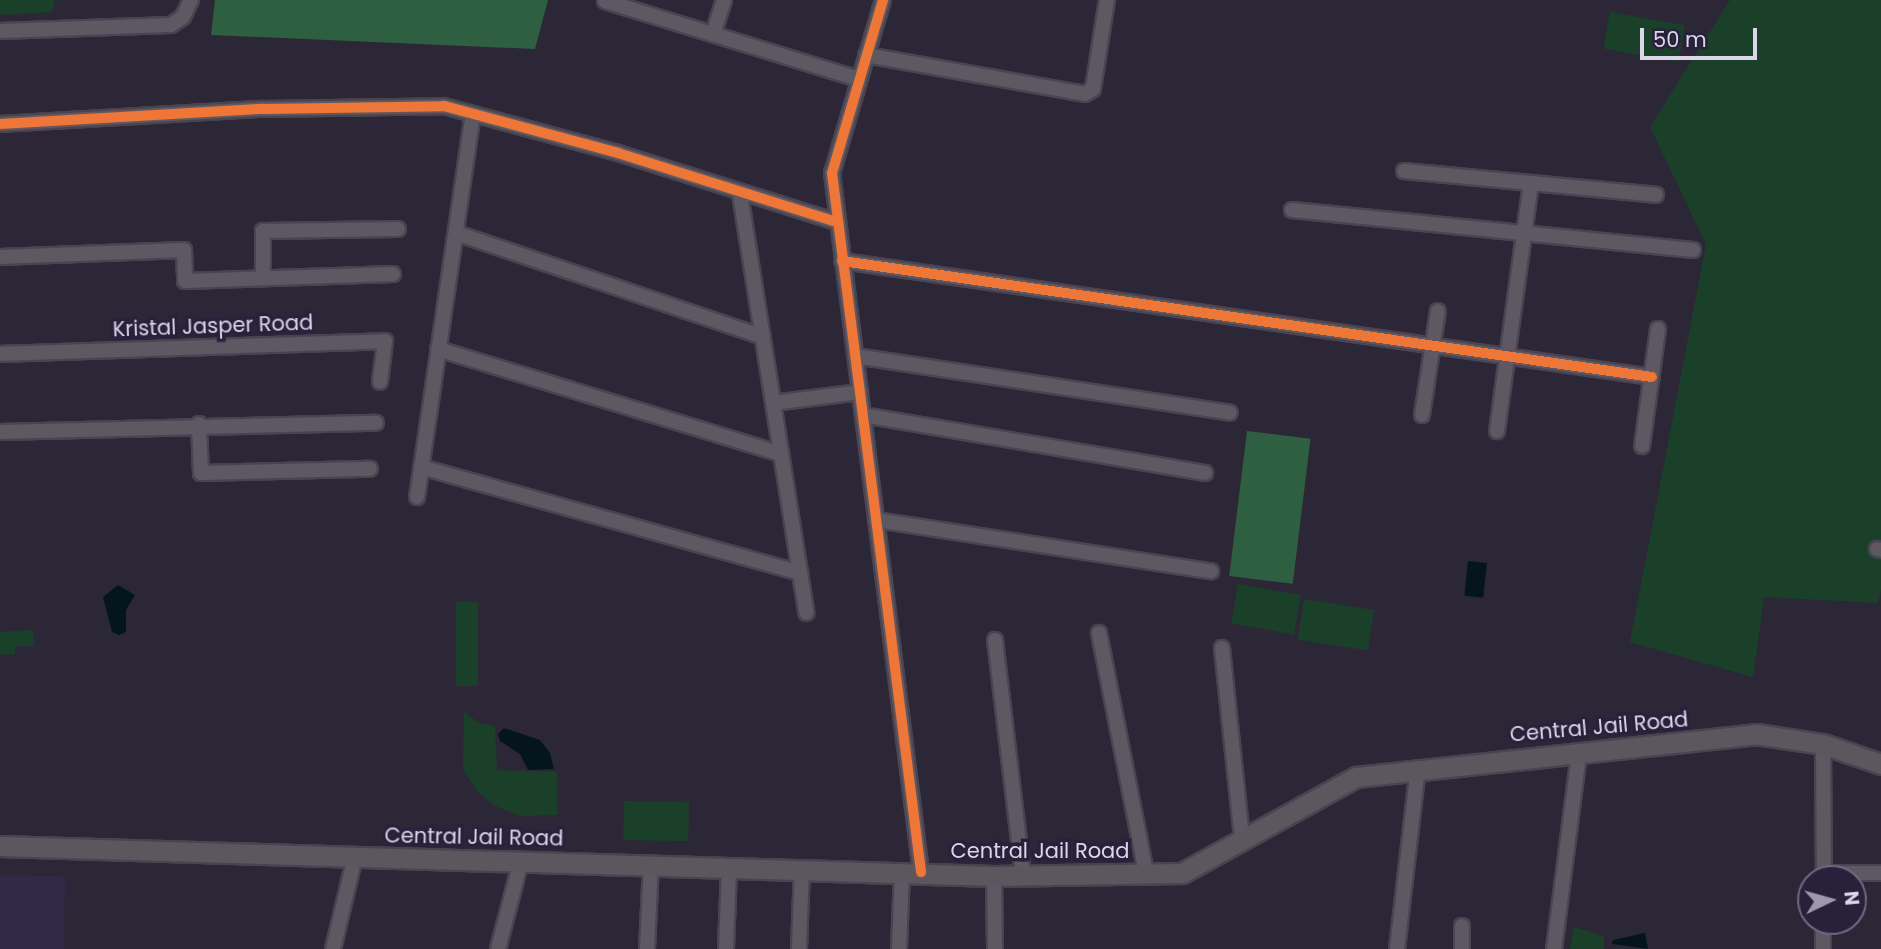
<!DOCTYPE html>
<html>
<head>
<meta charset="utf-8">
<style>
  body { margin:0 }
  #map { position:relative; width:1881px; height:949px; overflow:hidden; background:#2c2736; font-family:Poppins,sans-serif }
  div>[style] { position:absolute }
  .built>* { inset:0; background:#322947; transform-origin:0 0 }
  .green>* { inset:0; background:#1b402a; transform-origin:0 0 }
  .forest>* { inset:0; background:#2f5f41; transform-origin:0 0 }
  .water>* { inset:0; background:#04151d; transform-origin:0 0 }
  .roads { filter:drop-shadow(2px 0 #484451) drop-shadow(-2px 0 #484451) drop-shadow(0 2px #484451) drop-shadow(0 -2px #484451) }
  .minor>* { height:14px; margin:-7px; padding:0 7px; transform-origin:7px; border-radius:7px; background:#5c5963 }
  .secondary>* { height:19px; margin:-9.5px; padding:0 9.5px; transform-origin:9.5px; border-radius:9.5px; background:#5c575f }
  .cycleway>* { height:10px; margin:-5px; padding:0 5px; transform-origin:5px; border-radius:5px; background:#f07635 }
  span { translate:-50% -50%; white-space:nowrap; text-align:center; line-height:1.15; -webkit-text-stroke:7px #29213c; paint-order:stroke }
  .street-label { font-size:21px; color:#dbd6e8 }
  .north { position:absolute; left:1797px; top:865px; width:70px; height:70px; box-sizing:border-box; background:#29213c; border:2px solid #706981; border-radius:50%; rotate:85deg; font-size:19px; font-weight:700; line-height:28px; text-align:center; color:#dbd6e8 }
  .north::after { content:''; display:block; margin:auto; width:24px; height:32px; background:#9e99aa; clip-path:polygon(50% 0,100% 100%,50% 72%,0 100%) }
  .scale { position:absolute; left:1640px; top:28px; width:117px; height:32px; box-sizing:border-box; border:4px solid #dbd6e8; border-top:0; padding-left:9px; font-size:21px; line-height:24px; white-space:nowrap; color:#dbd6e8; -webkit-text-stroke:5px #29213c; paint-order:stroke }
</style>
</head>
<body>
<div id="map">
  <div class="built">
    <div style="left:0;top:875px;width:65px;height:74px;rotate:1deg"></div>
  </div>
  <div class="green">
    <div style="clip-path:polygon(0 0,55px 0,52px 12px,0 15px)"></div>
    <div style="clip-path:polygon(1730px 0,1881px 0,1881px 590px,1878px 603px,1764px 597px,1753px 677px,1630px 642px,1706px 244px,1650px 127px)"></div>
    <div style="left:1610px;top:12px;width:76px;height:37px;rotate:10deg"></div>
    <div style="left:1238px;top:584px;width:64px;height:40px;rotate:10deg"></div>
    <div style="left:1304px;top:599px;width:71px;height:41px;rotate:9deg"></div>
    <div style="left:456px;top:602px;width:22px;height:84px"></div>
    <div style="clip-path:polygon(33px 630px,34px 646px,15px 646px,15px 654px,0 655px,0 632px)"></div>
    <div style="clip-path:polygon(464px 712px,479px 723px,495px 726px,497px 770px,557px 772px,557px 815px,520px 816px,495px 806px,478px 792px,463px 770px)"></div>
    <div style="left:624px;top:801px;width:65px;height:39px;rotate:1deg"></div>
    <div style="clip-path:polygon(1574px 927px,1604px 936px,1604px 949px,1570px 949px)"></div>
  </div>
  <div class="forest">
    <div style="clip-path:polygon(215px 0,548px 0,535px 49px,211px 35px)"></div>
    <div style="left:1247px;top:431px;width:64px;height:146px;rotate:7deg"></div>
  </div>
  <div class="water">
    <div style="left:1468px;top:561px;width:19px;height:35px;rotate:6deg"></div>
    <div style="clip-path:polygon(118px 585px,135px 595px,126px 610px,126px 632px,119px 635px,112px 632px,103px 597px)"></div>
    <div style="clip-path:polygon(504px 728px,540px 740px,550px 753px,554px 769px,528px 770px,520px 754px,500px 741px,498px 734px)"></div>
    <div style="clip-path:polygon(1645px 933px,1648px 949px,1612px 944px,1613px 940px)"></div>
  </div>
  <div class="roads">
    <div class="minor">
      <div style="left:883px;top:0;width:180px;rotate:106.4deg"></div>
      <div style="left:832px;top:173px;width:705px;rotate:82.74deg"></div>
      <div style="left:605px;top:1px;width:266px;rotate:17.1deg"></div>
      <div style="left:0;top:31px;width:171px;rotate:-2deg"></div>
      <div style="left:171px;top:25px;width:14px;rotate:-34deg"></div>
      <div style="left:183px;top:17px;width:19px;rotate:-65deg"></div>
      <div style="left:713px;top:34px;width:36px;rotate:-72deg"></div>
      <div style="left:866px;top:55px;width:222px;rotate:10.1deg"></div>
      <div style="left:1085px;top:94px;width:9px;rotate:-32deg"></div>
      <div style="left:1093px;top:89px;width:90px;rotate:-81.1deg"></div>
      <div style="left:0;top:124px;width:263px;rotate:-3.3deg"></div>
      <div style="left:263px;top:109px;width:181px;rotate:-0.9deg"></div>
      <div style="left:444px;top:106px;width:180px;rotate:15.1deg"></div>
      <div style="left:618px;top:153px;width:230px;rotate:17.5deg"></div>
      <div style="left:1404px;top:171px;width:253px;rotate:5.4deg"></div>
      <div style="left:740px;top:194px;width:424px;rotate:81deg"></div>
      <div style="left:1292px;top:210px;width:403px;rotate:5.7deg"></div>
      <div style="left:456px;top:233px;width:324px;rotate:18.7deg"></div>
      <div style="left:0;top:257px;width:184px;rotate:-2.2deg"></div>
      <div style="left:184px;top:250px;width:31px;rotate:88deg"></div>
      <div style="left:185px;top:281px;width:208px;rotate:-1.9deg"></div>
      <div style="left:842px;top:261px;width:818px;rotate:8.15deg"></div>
      <div style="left:263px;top:278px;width:47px;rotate:-90deg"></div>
      <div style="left:263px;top:231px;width:135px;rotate:-0.8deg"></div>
      <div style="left:438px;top:349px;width:359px;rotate:17deg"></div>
      <div style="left:0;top:354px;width:385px;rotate:-1.9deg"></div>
      <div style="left:385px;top:341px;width:41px;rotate:97deg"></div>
      <div style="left:855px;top:356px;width:379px;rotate:8.6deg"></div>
      <div style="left:773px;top:403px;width:88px;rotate:-7.2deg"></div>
      <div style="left:863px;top:415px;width:347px;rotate:9.6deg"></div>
      <div style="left:1422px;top:415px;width:105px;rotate:-81.3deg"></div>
      <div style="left:199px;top:424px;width:49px;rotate:87.7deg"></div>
      <div style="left:201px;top:473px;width:169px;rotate:-1.4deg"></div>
      <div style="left:1497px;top:431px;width:250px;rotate:-82.2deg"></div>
      <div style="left:0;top:432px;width:376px;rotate:-1.4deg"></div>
      <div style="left:1642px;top:446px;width:118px;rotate:-82.2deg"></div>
      <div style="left:421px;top:467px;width:394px;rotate:15.6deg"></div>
      <div style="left:417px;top:497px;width:387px;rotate:-81.7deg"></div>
      <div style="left:876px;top:520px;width:339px;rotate:8.7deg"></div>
      <div style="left:1877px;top:549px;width:4px;rotate:14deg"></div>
      <div style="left:1099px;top:633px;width:245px;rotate:78.9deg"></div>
      <div style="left:995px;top:640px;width:238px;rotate:83.2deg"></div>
      <div style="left:1222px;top:648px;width:191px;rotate:84deg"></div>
      <div style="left:1823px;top:744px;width:135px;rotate:89.6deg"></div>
      <div style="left:1824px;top:873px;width:57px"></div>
      <div style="left:994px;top:876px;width:73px;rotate:89.2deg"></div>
      <div style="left:333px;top:949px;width:95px;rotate:-76.6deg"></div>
      <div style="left:498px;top:949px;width:91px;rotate:-75.4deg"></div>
      <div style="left:647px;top:949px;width:84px;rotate:-87.3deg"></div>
      <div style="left:726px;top:949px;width:81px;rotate:-87.9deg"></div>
      <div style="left:799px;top:949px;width:80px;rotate:-87.9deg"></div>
      <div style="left:899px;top:949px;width:78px;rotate:-87.8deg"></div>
      <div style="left:1397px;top:949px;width:182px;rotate:-83.4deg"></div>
      <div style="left:1462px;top:949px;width:23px;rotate:-90deg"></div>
      <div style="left:1554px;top:949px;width:198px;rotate:-82.7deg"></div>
      <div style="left:1823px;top:949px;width:28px;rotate:-90deg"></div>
    </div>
    <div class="secondary">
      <div style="left:0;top:846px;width:994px;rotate:1.73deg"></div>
      <div style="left:994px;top:876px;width:188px;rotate:-0.9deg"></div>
      <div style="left:1182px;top:873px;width:199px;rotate:-28.9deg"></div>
      <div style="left:1356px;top:777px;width:402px;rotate:-6.1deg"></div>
      <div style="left:1756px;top:734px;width:68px;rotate:8.5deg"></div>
      <div style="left:1823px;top:744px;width:61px;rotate:19deg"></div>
    </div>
  </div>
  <div class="cycleway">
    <div style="left:883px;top:0;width:180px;rotate:106.4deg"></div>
    <div style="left:832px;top:173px;width:705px;rotate:82.74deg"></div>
    <div style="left:0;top:124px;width:263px;rotate:-3.3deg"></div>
    <div style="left:263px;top:109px;width:181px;rotate:-0.9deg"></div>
    <div style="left:444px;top:106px;width:180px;rotate:15.1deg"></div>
    <div style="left:618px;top:153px;width:230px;rotate:17.5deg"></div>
    <div style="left:842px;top:261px;width:818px;rotate:8.15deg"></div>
  </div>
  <div class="street-label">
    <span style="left:213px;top:326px;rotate:-2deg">Kristal Jasper Road</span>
    <span style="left:1599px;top:727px;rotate:-5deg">Central Jail Road</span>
    <span style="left:474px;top:837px;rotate:1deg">Central Jail Road</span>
    <span style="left:1040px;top:851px">Central Jail Road</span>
  </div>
  <div class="north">N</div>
  <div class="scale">50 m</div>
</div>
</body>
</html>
